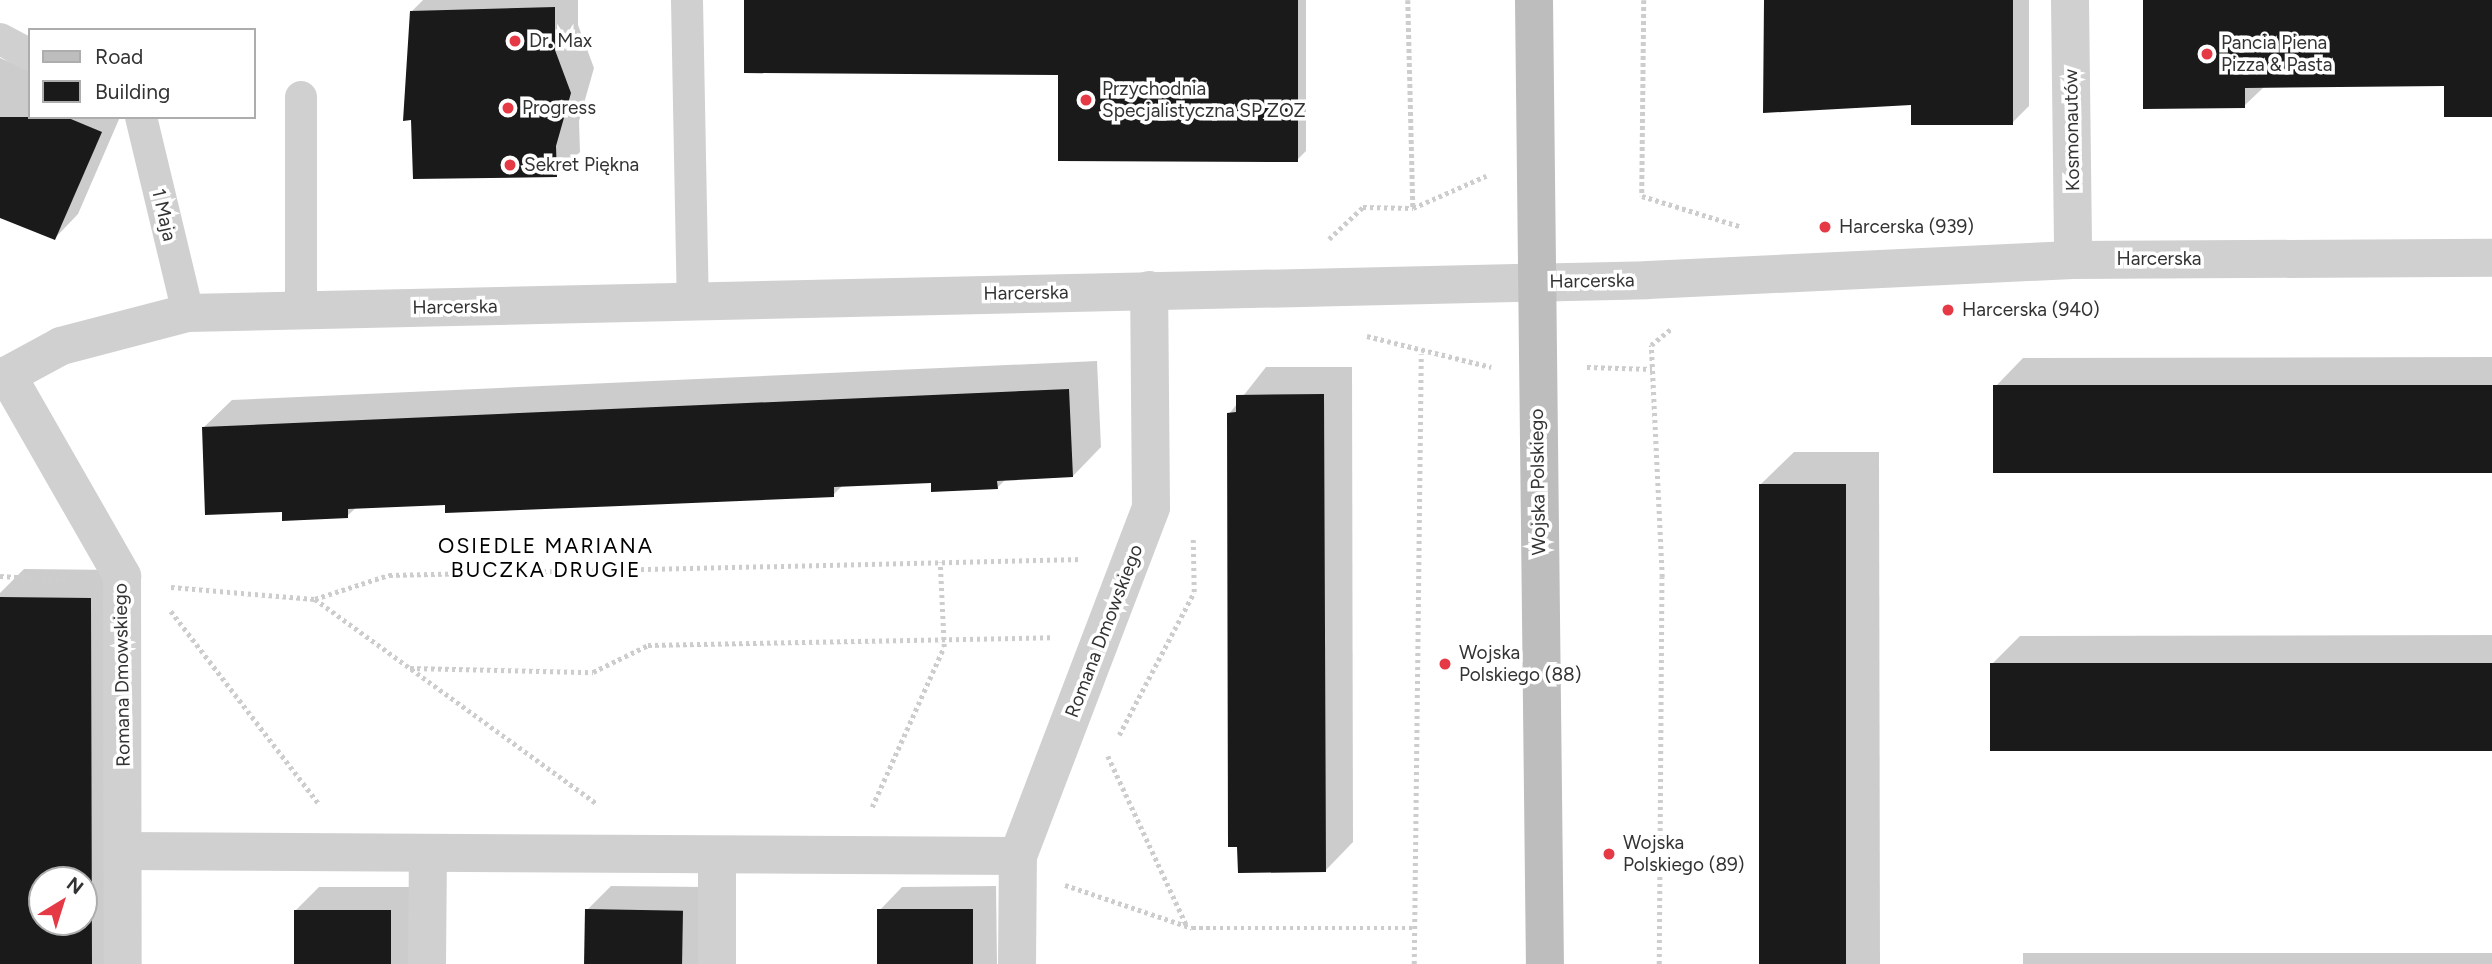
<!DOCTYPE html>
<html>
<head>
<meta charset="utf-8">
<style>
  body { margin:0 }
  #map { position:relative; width:2492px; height:964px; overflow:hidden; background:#fff; font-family:Figtree,sans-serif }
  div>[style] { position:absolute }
  .shadow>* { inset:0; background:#0003; transform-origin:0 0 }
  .building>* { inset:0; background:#1a1a1a; transform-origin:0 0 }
  .path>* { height:4.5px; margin-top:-2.25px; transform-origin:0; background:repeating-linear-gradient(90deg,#cdcdcd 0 3.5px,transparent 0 7px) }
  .lane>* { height:32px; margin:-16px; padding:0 16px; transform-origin:16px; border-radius:16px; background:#d0d0d0 }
  .street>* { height:38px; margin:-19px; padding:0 19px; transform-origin:19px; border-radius:19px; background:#d0d0d0 }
  .secondary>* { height:38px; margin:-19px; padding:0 19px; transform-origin:19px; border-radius:19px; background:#bdbdbd }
  .dots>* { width:19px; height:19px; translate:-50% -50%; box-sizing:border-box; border:4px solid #fff; border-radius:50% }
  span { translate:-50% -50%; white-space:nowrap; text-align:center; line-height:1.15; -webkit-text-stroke:7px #fff; paint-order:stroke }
  .poi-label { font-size:19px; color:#333 }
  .left { translate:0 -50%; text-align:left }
  .street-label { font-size:19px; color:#333 }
  .neighbourhood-label { font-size:21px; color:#000; letter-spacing:2px }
  .legend { position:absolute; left:28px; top:28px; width:228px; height:91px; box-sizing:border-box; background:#fff; border:2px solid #adadad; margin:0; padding:9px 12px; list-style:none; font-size:21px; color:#333 }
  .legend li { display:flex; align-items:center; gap:14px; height:35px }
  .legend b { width:35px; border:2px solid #adadad }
  .north { position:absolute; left:28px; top:866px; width:70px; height:70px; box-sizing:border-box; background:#fff; border:2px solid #adadad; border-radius:50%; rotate:38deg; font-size:19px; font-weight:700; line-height:28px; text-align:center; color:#333 }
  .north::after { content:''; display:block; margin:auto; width:24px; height:32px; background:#e63946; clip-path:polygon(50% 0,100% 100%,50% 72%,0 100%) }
</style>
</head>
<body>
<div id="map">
  <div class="shadow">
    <div style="clip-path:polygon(423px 0,578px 0,578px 25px,594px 68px,579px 121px,580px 152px,556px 176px,412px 11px)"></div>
    <div style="clip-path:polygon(746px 0,1306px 0,1306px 151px,1297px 160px,1060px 73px)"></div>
    <div style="clip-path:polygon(1766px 0,2029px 0,2029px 106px,2012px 123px,1913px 103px)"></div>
    <div style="clip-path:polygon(2144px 0,2492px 0,2492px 115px,2445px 84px,2265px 86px,2244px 106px)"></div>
    <div style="clip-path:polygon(0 58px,30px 70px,30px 117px,120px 117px,78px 214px,55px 238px,0 216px)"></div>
    <div style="clip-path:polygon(2492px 357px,2492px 471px,1995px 387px,2023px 358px)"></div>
    <div style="clip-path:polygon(1097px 361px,1101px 447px,1073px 476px,1006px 479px,997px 488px,932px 482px,843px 485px,833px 495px,446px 503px,357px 507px,347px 516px,283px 510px,203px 428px,232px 400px)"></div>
    <div style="clip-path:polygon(1266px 367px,1352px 367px,1353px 842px,1325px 871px,1229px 414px)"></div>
    <div style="clip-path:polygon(1794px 452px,1879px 452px,1880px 964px,1761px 964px,1760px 485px)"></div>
    <div style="clip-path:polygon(evenodd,24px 569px,118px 570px,120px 964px,0 964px,0 593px,24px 569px,42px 880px,84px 880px,84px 922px,42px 922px,42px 880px)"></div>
    <div style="clip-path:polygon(2492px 635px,2492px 749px,1992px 664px,2020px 636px)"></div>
    <div style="clip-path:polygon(611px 886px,706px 887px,706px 964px,587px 964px,587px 910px)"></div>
    <div style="clip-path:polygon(996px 886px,997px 964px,879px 964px,879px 911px,902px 887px)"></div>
    <div style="clip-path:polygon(319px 887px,414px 887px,414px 964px,296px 964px,295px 911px)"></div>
    <div style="left:2492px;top:953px;width:11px;height:469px;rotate:90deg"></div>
  </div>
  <div class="building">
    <div style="clip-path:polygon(744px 0,1298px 0,1298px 162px,1058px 161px,1058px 75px,744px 73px)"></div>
    <div style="clip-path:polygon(1764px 0,2013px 0,2013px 125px,1911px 125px,1911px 105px,1763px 113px)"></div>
    <div style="clip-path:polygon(2143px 0,2492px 0,2492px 117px,2444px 117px,2444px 86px,2245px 88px,2245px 108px,2143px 109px)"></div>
    <div style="clip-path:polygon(555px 7px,555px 50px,571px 93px,556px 146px,557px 177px,413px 179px,411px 120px,403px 121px,410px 11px)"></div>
    <div style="clip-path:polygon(0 117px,66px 117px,102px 132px,55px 240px,0 218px)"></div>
    <div style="left:2492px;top:385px;width:88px;height:499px;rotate:90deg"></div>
    <div style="clip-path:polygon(1069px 389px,1073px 477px,997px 481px,998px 489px,931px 492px,931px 483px,834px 487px,834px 497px,620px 506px,445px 513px,445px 505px,348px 509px,348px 518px,282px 521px,282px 512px,205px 515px,202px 427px)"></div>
    <div style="clip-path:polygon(1324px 394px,1326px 872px,1238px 873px,1237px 847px,1228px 847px,1227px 413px,1236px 412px,1236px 395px)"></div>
    <div style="left:1759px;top:484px;width:87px;height:480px"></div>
    <div style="clip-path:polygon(evenodd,0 597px,91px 598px,92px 964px,0 964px,0 597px,42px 880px,84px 880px,84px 922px,42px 922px,42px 880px)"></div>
    <div style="left:2492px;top:663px;width:88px;height:502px;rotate:90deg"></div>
    <div style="left:585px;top:909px;width:98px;height:55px;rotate:1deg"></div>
    <div style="left:973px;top:909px;width:55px;height:96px;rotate:90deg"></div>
    <div style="left:294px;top:910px;width:97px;height:54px"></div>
  </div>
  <div class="path">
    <div style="left:1408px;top:0;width:208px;rotate:88.6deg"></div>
    <div style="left:1644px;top:0;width:196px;rotate:90.6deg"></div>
    <div style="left:1642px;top:196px;width:102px;rotate:17.2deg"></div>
    <div style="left:1329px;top:239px;width:47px;rotate:-43.3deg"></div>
    <div style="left:1363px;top:207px;width:50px;rotate:1.1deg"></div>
    <div style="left:1413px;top:208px;width:80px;rotate:-23.7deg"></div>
    <div style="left:1367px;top:336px;width:128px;rotate:14deg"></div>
    <div style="left:1587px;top:367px;width:65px;rotate:1.8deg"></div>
    <div style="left:0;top:576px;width:68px;rotate:3.4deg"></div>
    <div style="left:171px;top:587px;width:144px;rotate:4.8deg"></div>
    <div style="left:315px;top:599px;width:78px;rotate:-18deg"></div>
    <div style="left:389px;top:575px;width:693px;rotate:-1.32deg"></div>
    <div style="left:315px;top:599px;width:349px;rotate:36deg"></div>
    <div style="left:171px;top:611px;width:243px;rotate:52.5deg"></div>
    <div style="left:410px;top:668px;width:183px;rotate:1.3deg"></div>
    <div style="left:593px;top:672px;width:61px;rotate:-26.1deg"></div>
    <div style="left:648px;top:645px;width:404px;rotate:-1.1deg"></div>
    <div style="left:1119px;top:735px;width:161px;rotate:-62.3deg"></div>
    <div style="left:1194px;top:592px;width:54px;rotate:-91.1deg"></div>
    <div style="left:1108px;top:756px;width:187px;rotate:65.1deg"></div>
    <div style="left:872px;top:807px;width:175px;rotate:-65.8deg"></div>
    <div style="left:944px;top:647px;width:85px;rotate:-92.7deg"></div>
    <div style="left:1065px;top:885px;width:134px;rotate:18.7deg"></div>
    <div style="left:1192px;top:928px;width:222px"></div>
    <div style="left:1414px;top:964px;width:610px;rotate:-89.34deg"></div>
    <div style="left:1659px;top:964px;width:387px;rotate:-89.6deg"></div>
    <div style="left:1662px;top:577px;width:232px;rotate:-92.7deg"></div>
    <div style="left:1651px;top:345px;width:26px;rotate:-39deg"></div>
  </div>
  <div class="lane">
    <div style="left:687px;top:0;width:301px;rotate:88.9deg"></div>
    <div style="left:0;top:39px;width:34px;rotate:28deg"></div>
    <div style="left:141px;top:117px;width:202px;rotate:76.5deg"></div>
    <div style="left:301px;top:310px;width:213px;rotate:-90deg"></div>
  </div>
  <div class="street">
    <div style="left:2070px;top:0;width:260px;rotate:89.3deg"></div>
    <div style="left:7px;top:375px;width:232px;rotate:60.2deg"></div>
    <div style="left:122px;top:576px;width:388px;rotate:89.9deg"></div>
    <div style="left:0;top:379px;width:69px;rotate:-28.4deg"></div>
    <div style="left:61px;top:346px;width:131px;rotate:-14.6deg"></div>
    <div style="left:188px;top:313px;width:1460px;rotate:-1.29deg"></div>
    <div style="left:1648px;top:280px;width:425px;rotate:-2.7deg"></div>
    <div style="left:2073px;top:260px;width:419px;rotate:-0.3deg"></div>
    <div style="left:123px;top:851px;width:895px;rotate:0.32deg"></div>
    <div style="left:717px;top:855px;width:109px;rotate:90deg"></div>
    <div style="left:427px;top:964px;width:111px;rotate:-89.5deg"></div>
    <div style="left:1017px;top:964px;width:108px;rotate:-89.5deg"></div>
    <div style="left:1018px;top:856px;width:373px;rotate:-69.1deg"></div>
    <div style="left:1151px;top:507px;width:217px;rotate:-90.5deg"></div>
  </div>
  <div class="secondary">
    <div style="left:1534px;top:0;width:964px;rotate:89.35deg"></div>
  </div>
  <div class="dots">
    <div style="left:515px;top:41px;background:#e63946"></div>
    <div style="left:2207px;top:54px;background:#e63946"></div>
    <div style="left:1086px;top:100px;background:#e63946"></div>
    <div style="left:508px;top:108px;background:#e63946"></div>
    <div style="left:510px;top:165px;background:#e63946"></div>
    <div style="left:1825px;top:227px;background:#e63946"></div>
    <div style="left:1948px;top:310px;background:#e63946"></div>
    <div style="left:1445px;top:664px;background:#e63946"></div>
    <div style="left:1609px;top:854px;background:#e63946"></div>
  </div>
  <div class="poi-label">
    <span class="left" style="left:529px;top:41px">Dr. Max</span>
    <span class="left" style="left:2221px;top:54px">Pancia Piena<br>Pizza &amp; Pasta</span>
    <span class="left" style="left:1102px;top:100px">Przychodnia<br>Specjalistyczna SP ZOZ</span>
    <span class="left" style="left:522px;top:108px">Progress</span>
    <span class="left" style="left:524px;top:165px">Sekret Piękna</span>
    <span class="left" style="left:1839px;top:227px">Harcerska (939)</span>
    <span class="left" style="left:1962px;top:310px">Harcerska (940)</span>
    <span class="left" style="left:1459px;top:664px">Wojska<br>Polskiego (88)</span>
    <span class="left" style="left:1623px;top:854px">Wojska<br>Polskiego (89)</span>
  </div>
  <div class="street-label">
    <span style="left:2072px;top:130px;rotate:-91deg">Kosmonautów</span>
    <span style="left:164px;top:215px;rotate:77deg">1 Maja</span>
    <span style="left:2159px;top:259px">Harcerska</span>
    <span style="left:1592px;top:281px;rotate:-1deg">Harcerska</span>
    <span style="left:1026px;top:293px;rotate:-1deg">Harcerska</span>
    <span style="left:455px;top:307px;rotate:-1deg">Harcerska</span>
    <span style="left:1538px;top:482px;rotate:-91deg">Wojska Polskiego</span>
    <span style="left:1104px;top:631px;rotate:-69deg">Romana Dmowskiego</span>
    <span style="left:122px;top:675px;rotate:-91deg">Romana Dmowskiego</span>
  </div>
  <div class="neighbourhood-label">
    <span style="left:546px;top:558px">OSIEDLE MARIANA<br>BUCZKA DRUGIE</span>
  </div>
  <ul class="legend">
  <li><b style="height:9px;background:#bdbdbd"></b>Road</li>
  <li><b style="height:19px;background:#1a1a1a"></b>Building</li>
  </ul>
  <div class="north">N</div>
</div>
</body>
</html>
